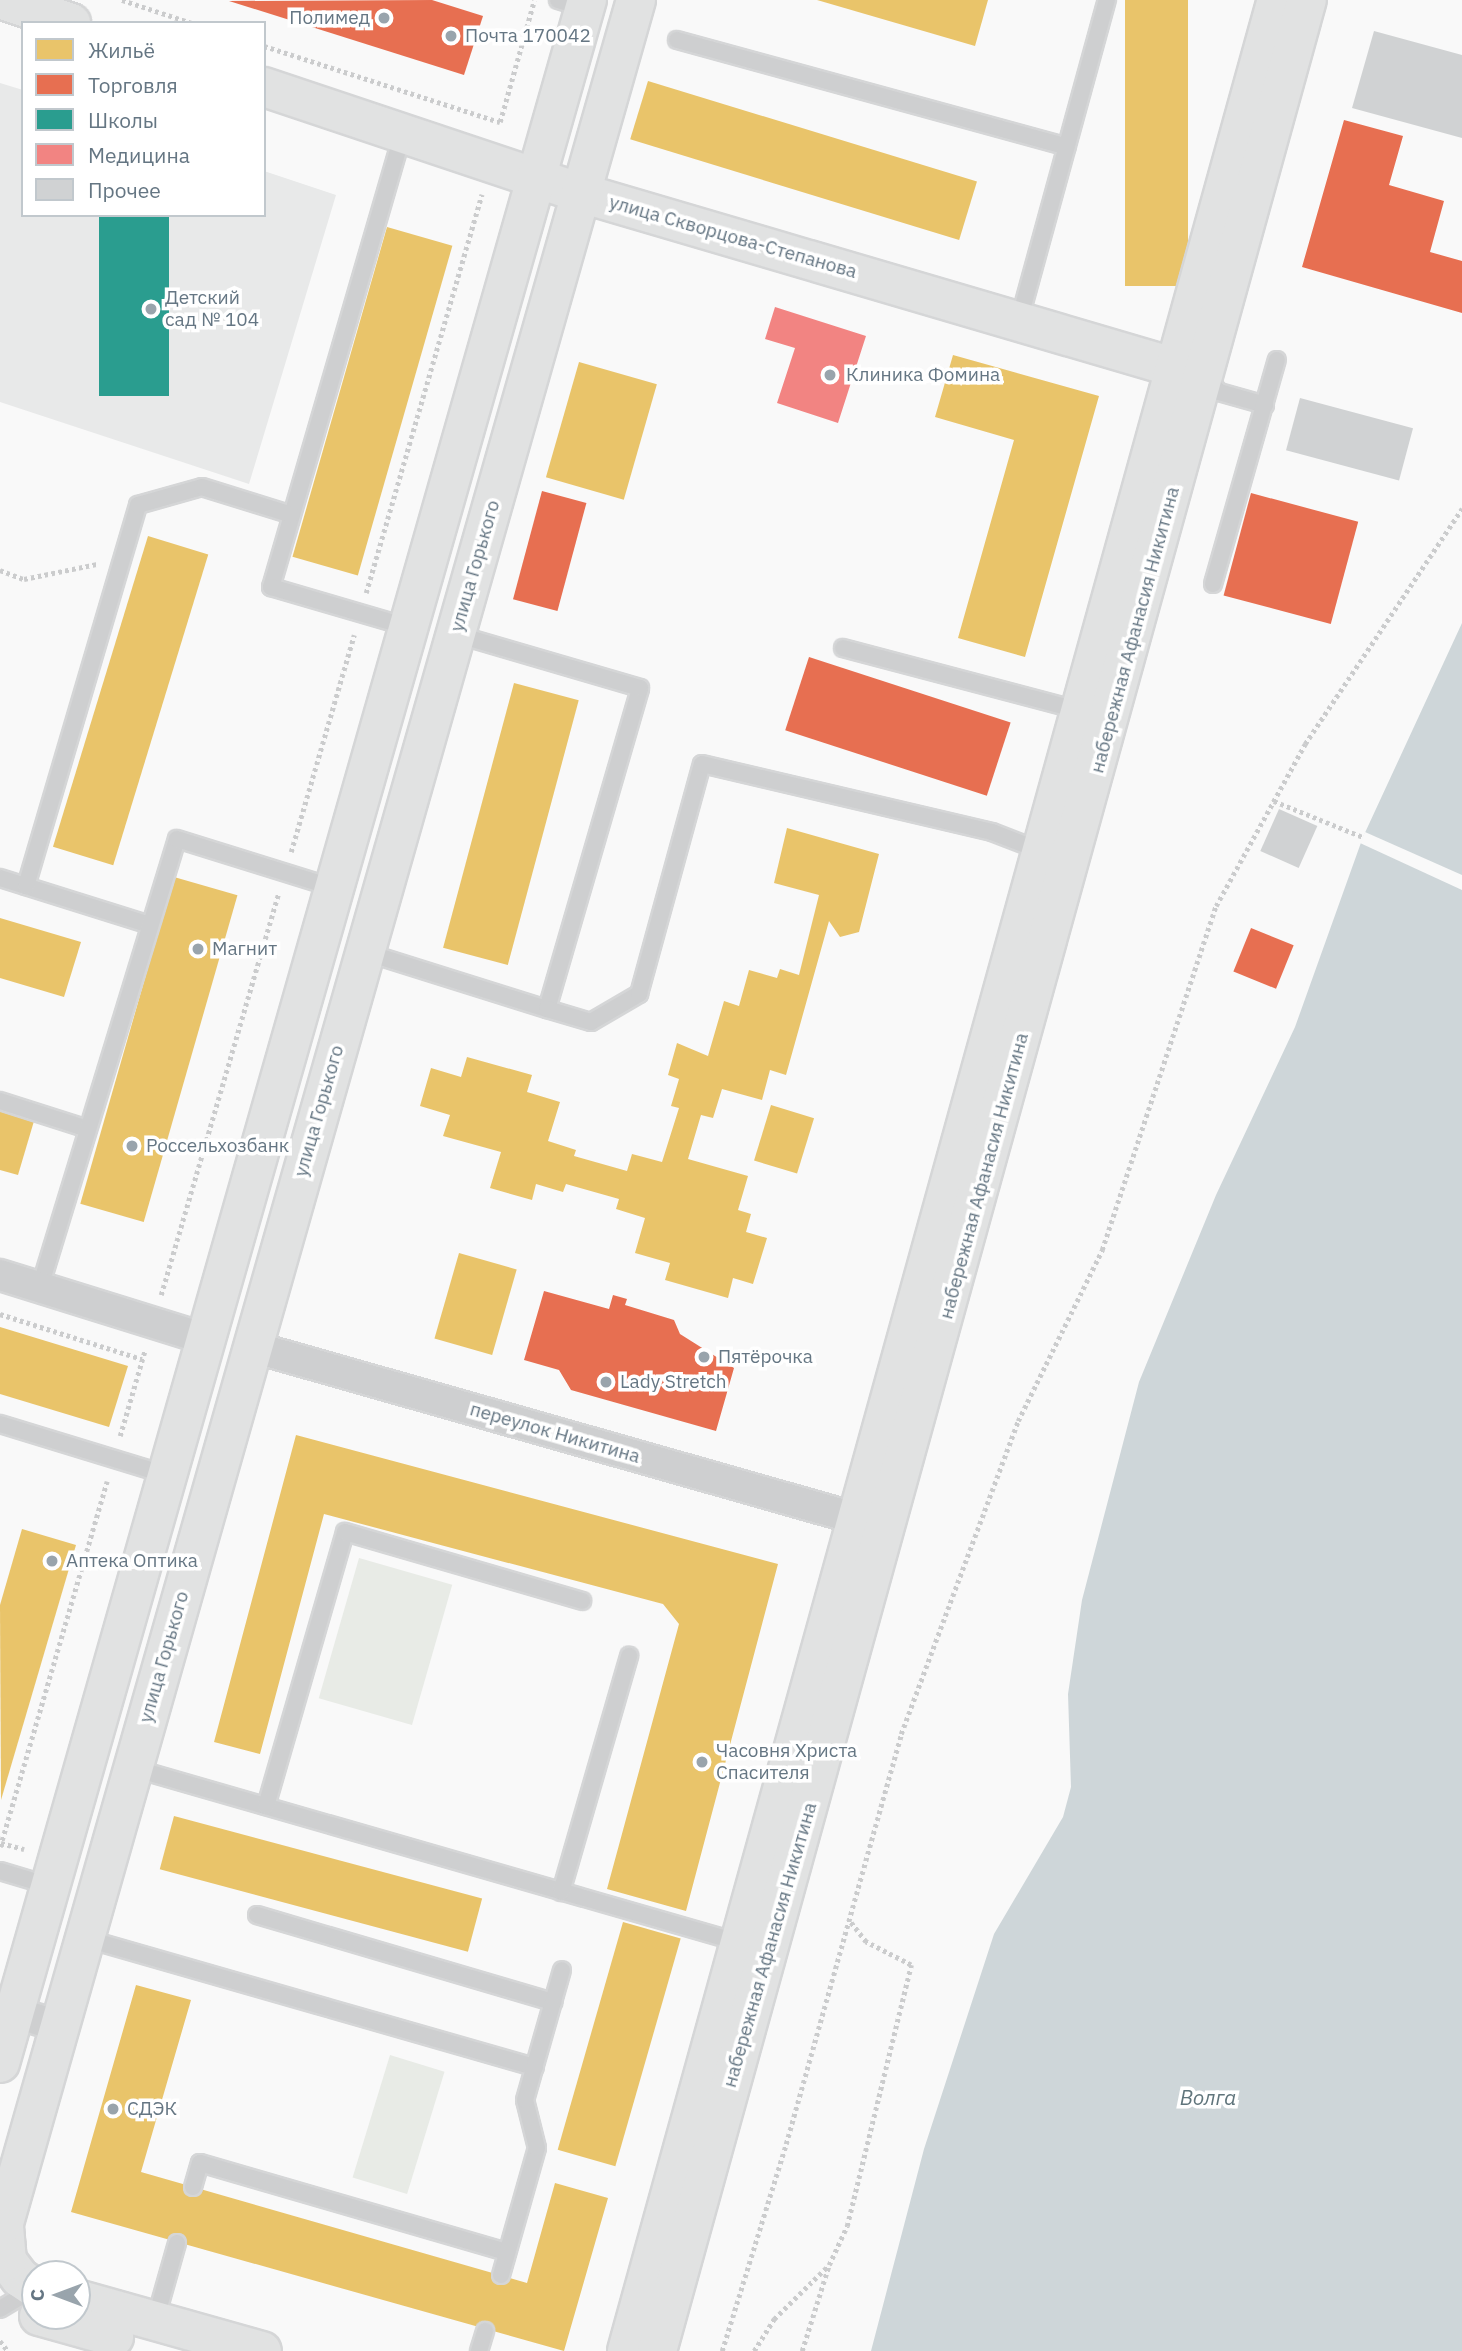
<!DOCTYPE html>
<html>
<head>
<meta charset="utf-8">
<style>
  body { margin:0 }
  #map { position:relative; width:1462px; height:2351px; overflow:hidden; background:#f9f9f9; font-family:"IBM Plex Sans",sans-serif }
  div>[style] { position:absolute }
  .built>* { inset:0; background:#e8e9e9 }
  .green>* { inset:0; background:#e8ebe6; transform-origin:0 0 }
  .water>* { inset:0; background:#ced6d9 }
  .pier>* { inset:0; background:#f9f9f9 }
  .homes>* { inset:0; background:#e9c46a; transform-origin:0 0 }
  .shops>* { inset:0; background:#e76f51; transform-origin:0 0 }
  .schools>* { inset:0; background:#2a9d8f; transform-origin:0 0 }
  .health>* { inset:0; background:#f28482 }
  .building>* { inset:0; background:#d0d2d3; transform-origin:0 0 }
  .path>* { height:4.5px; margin-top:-2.25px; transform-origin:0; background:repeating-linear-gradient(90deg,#cbcccd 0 3.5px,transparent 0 7px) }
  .roads { filter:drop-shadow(2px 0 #d5d6d7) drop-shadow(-2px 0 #d5d6d7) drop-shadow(0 2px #d5d6d7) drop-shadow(0 -2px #d5d6d7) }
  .lane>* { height:16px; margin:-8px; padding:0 8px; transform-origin:8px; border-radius:8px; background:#cecfd0 }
  .street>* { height:30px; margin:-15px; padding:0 15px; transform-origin:15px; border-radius:15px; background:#cecfd0 }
  .secondary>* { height:38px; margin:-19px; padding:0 19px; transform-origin:19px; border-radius:19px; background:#e1e2e2 }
  .primary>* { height:38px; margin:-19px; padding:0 19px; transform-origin:19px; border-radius:19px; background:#e1e2e2 }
  .dots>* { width:19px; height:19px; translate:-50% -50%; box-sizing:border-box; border:4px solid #fff; border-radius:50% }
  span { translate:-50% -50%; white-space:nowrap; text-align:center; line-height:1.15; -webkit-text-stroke:7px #fff; paint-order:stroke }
  .poi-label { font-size:19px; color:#657683 }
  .right { translate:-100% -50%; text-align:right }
  .left { translate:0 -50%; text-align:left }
  .street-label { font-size:19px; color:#657683 }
  .water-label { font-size:21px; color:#60757c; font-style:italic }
  .legend { position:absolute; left:21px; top:21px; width:245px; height:196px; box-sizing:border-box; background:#fff; border:2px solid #c1c8cd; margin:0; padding:9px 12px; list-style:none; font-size:21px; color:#657683 }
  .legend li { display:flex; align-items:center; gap:14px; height:35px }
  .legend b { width:35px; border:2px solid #c1c8cd }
  .north { position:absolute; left:21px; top:2260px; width:70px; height:70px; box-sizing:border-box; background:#fff; border:2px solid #c1c8cd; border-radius:50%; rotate:270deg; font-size:19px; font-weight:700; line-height:28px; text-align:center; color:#657683 }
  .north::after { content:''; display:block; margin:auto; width:24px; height:32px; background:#99a4ac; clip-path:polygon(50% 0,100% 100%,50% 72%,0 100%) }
</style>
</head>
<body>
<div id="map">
  <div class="built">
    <div style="clip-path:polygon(0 83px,23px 90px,23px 215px,264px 215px,264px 171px,336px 195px,249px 484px,0 402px)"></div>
  </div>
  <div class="green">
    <div style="left:359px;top:1558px;width:97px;height:146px;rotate:16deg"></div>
    <div style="left:390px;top:2055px;width:57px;height:128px;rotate:17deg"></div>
  </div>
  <div class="water">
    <div style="clip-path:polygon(1462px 623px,1462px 2351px,871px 2351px,924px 2149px,994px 1934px,1063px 1817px,1071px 1787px,1068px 1694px,1082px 1600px,1139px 1382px,1216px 1195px,1295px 1027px,1363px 837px)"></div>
  </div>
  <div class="pier">
    <div style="clip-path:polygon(1365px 832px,1462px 875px,1462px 890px,1360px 843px)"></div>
  </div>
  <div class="homes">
    <div style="clip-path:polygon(817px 0,988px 0,975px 46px)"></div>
    <div style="left:1125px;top:0;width:63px;height:286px"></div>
    <div style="left:648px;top:81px;width:344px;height:61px;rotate:17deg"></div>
    <div style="left:387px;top:227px;width:68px;height:343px;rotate:16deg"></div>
    <div style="clip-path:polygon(953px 355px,1099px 396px,1025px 657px,958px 638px,1014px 440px,935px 417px)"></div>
    <div style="left:579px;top:362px;width:81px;height:120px;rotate:16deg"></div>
    <div style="left:148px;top:536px;width:63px;height:325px;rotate:17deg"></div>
    <div style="left:514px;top:683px;width:67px;height:274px;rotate:15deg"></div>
    <div style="clip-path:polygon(787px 828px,879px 854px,859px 932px,840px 937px,829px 921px,786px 1075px,770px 1070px,762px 1100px,722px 1089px,713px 1118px,701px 1115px,688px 1159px,748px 1176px,738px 1210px,751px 1214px,746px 1232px,767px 1238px,753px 1284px,733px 1278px,728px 1298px,665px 1280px,670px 1263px,635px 1253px,645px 1218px,616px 1209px,619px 1199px,566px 1184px,563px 1192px,536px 1184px,532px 1200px,490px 1188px,501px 1152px,443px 1136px,450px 1115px,420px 1106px,431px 1068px,461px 1077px,467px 1057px,532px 1075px,527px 1092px,560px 1102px,548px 1141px,576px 1150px,574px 1156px,627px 1171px,632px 1154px,662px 1162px,679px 1108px,671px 1106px,679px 1079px,668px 1075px,677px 1043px,708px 1056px,724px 1001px,739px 1006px,749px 970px,777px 978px,780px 969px,799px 975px,819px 895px,774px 883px)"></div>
    <div style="left:174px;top:877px;width:66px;height:340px;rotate:16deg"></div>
    <div style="clip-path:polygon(0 918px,81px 942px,64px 997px,0 978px)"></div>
    <div style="left:771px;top:1105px;width:45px;height:58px;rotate:17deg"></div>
    <div style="clip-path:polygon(0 1110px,34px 1121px,18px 1175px,0 1170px)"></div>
    <div style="left:459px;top:1253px;width:60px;height:89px;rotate:16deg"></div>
    <div style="clip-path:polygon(0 1327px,128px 1366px,109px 1427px,0 1394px)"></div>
    <div style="clip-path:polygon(296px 1435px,778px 1564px,686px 1911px,607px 1889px,679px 1624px,663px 1604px,324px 1514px,260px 1754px,214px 1742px)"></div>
    <div style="clip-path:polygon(22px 1529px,76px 1545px,1px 1800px,0 1605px)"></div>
    <div style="left:174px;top:1816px;width:319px;height:55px;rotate:15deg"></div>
    <div style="left:623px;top:1922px;width:60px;height:237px;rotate:16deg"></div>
    <div style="clip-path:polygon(136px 1985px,191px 2000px,141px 2172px,527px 2283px,555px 2183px,608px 2198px,564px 2351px,71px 2212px)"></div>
  </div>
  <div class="shops">
    <div style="clip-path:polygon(432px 0,483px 16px,464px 75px,229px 1px)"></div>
    <div style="clip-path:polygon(1344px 120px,1403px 136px,1389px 185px,1444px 201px,1430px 252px,1462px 261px,1462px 313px,1302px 267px)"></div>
    <div style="left:542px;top:491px;width:46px;height:112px;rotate:15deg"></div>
    <div style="left:1251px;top:493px;width:111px;height:106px;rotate:15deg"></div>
    <div style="left:809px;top:657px;width:212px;height:77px;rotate:18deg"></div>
    <div style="left:1251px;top:928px;width:46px;height:47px;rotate:22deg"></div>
    <div style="clip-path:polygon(544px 1291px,609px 1309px,613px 1295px,627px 1299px,625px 1305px,674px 1320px,680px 1334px,734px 1368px,716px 1431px,571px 1390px,559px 1370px,524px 1360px)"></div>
  </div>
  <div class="schools">
    <div style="left:99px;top:215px;width:70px;height:181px"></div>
  </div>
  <div class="health">
    <div style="clip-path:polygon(775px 307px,866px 336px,838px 423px,777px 403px,795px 348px,765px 339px)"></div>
  </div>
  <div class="building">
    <div style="clip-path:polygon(1374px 31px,1462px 55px,1462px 138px,1352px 108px)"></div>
    <div style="left:1300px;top:398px;width:117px;height:54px;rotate:15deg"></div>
    <div style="left:1279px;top:809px;width:42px;height:46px;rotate:24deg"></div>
  </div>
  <div class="path">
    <div style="left:122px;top:0;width:74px;rotate:18.2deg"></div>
    <div style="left:264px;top:46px;width:248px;rotate:17.9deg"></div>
    <div style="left:500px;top:122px;width:126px;rotate:-74.3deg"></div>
    <div style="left:0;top:570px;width:26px;rotate:21deg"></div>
    <div style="left:24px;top:579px;width:75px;rotate:-11.6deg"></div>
    <div style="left:366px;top:593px;width:415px;rotate:-73.8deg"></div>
    <div style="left:1274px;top:801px;width:96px;rotate:22deg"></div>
    <div style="left:291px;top:852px;width:226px;rotate:-73.8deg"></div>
    <div style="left:161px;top:1295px;width:418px;rotate:-73.7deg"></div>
    <div style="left:0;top:1314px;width:149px;rotate:17.6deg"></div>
    <div style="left:120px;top:1436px;width:90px;rotate:-73.8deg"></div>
    <div style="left:1px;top:1843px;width:24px;rotate:15deg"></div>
    <div style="left:0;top:1847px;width:381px;rotate:-73.7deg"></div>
    <div style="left:0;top:2341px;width:13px;rotate:51deg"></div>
    <div style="left:722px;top:2351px;width:217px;rotate:-72.8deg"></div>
    <div style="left:786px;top:2144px;width:426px;rotate:-74.3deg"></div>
    <div style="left:901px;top:1734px;width:334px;rotate:-69.5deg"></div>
    <div style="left:1018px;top:1421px;width:191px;rotate:-63.8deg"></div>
    <div style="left:1102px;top:1250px;width:362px;rotate:-71.7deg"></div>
    <div style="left:1216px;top:906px;width:185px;rotate:-61.2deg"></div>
    <div style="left:1305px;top:744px;width:283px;rotate:-56.3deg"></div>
    <div style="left:754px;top:2351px;width:38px;rotate:-58deg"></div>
    <div style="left:774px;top:2319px;width:77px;rotate:-44.5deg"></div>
    <div style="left:829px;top:2265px;width:43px;rotate:-65.2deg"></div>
    <div style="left:847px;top:2226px;width:269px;rotate:-76.2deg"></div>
    <div style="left:911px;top:1965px;width:51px;rotate:-152.9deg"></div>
    <div style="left:866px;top:1942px;width:28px;rotate:-128deg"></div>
    <div style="left:802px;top:2351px;width:90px;rotate:-72.6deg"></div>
  </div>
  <div class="roads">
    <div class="lane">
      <div style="left:558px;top:0;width:28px;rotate:17deg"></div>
      <div style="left:677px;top:40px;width:404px;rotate:15.3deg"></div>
      <div style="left:403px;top:133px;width:473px;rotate:106.2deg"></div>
      <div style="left:271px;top:587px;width:143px;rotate:16.3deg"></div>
      <div style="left:1019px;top:321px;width:333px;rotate:-74.7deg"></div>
      <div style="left:1205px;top:376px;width:21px;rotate:49deg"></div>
      <div style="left:1219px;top:392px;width:48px;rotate:15.8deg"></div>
      <div style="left:1213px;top:584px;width:233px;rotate:-74.1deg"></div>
      <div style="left:843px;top:648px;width:247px;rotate:14.8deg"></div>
      <div style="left:0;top:878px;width:157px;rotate:17.4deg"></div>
      <div style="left:26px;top:886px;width:397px;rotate:-73.6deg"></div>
      <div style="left:138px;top:505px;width:66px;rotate:-15.7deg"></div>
      <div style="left:202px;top:487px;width:94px;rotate:17.3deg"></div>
      <div style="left:365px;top:952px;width:191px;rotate:17.4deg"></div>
      <div style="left:547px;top:1009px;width:334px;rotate:-73.8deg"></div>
      <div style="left:640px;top:688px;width:193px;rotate:-163.7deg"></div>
      <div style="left:547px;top:1009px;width:46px;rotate:16.5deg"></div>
      <div style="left:591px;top:1022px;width:56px;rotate:-30.3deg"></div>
      <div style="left:639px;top:994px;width:238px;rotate:-74.7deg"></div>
      <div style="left:702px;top:764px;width:298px;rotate:13.2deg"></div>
      <div style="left:992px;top:832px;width:53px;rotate:21.2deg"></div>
      <div style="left:0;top:1101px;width:92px;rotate:17.7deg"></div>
      <div style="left:40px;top:1287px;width:468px;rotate:-73deg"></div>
      <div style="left:177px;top:839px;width:164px;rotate:17.3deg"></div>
      <div style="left:0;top:1424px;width:175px;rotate:17deg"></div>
      <div style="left:133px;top:1768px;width:633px;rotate:16.06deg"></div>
      <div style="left:266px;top:1806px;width:285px;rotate:-73.9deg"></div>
      <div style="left:345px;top:1532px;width:247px;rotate:16.2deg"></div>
      <div style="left:0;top:1871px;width:52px;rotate:16.7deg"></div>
      <div style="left:561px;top:1892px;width:246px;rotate:-73.9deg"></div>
      <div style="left:257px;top:1915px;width:309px;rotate:16.4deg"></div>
      <div style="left:84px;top:1938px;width:469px;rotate:16deg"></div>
      <div style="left:193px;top:2187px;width:25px;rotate:-74deg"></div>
      <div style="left:200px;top:2163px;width:320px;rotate:16.2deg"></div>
      <div style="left:501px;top:2275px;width:132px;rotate:-74.2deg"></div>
      <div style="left:537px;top:2148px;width:49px;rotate:-104deg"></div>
      <div style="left:525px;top:2100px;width:135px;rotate:-74.1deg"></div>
      <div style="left:0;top:2309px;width:39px;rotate:-31deg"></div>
      <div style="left:155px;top:2321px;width:81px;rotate:-74.2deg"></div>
      <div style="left:479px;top:2351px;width:21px;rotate:-73deg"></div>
    </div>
    <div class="street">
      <div style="left:0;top:1275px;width:216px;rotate:17.3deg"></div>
      <div style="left:253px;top:1347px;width:629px;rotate:15.87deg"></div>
      <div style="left:0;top:2008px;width:62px;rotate:17deg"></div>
    </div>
    <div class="secondary">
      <div style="left:3px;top:0;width:72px;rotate:18.7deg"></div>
      <div style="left:264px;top:87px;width:334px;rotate:18.5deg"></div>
      <div style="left:581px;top:193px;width:645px;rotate:16.38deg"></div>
      <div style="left:627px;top:2351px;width:2439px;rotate:-74.55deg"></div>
      <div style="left:657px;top:2351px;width:2439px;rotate:-74.55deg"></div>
    </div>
    <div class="primary">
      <div style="left:0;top:2063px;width:2145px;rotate:-74.12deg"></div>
      <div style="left:35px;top:2288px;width:18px;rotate:-146deg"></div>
      <div style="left:20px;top:2278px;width:21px;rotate:-127deg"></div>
      <div style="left:7px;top:2261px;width:38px;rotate:-95deg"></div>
      <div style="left:4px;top:2223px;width:2311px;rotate:-74.13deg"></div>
      <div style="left:77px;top:2299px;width:192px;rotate:15.7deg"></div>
      <div style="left:39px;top:2316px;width:78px;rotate:15.6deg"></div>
    </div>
  </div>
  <div class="dots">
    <div style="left:384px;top:18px;background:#99a4ac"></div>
    <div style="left:451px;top:36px;background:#99a4ac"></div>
    <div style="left:151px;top:309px;background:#99a4ac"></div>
    <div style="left:830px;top:375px;background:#99a4ac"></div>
    <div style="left:198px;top:949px;background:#99a4ac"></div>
    <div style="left:132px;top:1146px;background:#99a4ac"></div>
    <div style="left:704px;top:1357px;background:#99a4ac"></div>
    <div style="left:606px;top:1382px;background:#99a4ac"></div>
    <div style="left:52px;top:1561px;background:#99a4ac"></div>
    <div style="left:702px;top:1762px;background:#99a4ac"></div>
    <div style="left:113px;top:2109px;background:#99a4ac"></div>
  </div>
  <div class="poi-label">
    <span class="right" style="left:370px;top:18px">Полимед</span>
    <span class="left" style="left:465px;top:36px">Почта 170042</span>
    <span class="left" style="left:165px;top:309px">Детский<br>сад № 104</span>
    <span class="left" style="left:846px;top:375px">Клиника Фомина</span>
    <span class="left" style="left:212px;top:949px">Магнит</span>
    <span class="left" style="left:146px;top:1146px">Россельхозбанк</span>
    <span class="left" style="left:718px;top:1357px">Пятёрочка</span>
    <span class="left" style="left:620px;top:1382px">Lady Stretch</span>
    <span class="left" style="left:66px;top:1561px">Аптека Оптика</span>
    <span class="left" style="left:716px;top:1762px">Часовня Христа<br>Спасителя</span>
    <span class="left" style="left:127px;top:2109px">СДЭК</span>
  </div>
  <div class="street-label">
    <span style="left:733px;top:237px;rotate:16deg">улица Скворцова-Степанова</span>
    <span style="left:475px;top:566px;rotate:-74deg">улица Горького</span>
    <span style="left:1135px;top:630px;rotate:-75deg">набережная Афанасия Никитина</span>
    <span style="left:319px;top:1111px;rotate:-74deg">улица Горького</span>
    <span style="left:984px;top:1176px;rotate:-75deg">набережная Афанасия Никитина</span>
    <span style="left:555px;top:1433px;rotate:16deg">переулок Никитина</span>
    <span style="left:164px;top:1657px;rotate:-74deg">улица Горького</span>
    <span style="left:770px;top:1945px;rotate:-74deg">набережная Афанасия Никитина</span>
  </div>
  <div class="water-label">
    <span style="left:1208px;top:2097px">Волга</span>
  </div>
  <ul class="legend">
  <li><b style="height:19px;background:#e9c46a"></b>Жильё</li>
  <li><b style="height:19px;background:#e76f51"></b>Торговля</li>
  <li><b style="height:19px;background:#2a9d8f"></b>Школы</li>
  <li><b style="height:19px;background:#f28482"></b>Медицина</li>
  <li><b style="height:19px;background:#d0d2d3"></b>Прочее</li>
  </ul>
  <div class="north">С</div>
</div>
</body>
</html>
